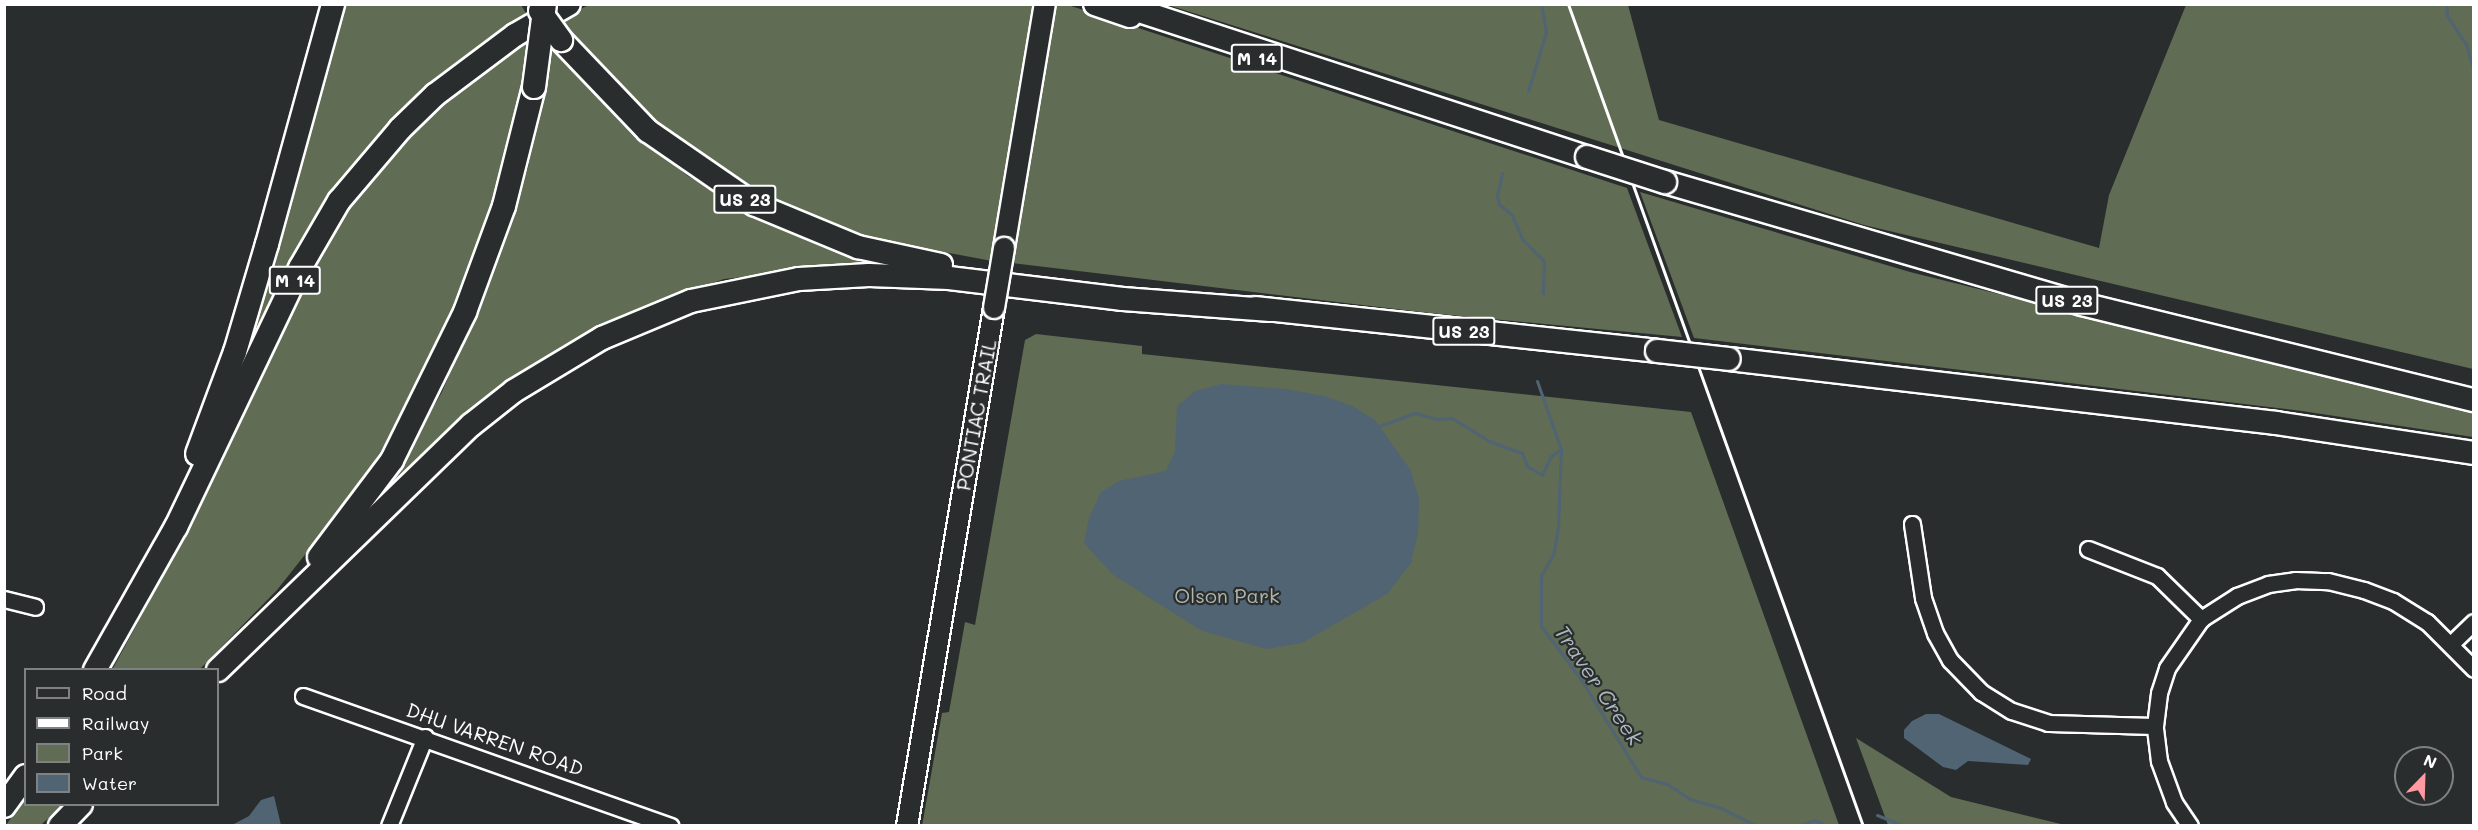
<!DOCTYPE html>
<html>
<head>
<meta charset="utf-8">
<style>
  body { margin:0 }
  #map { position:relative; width:2478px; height:830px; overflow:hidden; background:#2a2d2e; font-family:Mali,sans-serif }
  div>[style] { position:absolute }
  .green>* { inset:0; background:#606c53 }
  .water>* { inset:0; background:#506474 }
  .stream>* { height:3px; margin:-1.5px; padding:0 1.5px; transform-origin:1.5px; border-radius:1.5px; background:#506474 }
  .roads { filter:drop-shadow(2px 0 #fff) drop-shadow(-2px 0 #fff) drop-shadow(0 2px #fff) drop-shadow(0 -2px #fff) }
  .minor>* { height:15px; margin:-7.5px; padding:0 7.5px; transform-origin:7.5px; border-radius:7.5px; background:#2a2d2e }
  .major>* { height:20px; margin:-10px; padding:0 10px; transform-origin:10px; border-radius:10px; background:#2a2d2e }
  .highway>* { height:22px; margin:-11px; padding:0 11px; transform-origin:11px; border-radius:11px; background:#2a2d2e }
  .rail>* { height:3px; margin:-1.5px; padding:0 1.5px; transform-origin:1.5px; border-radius:1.5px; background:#fff }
  .bridges { filter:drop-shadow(2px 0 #fff) drop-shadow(-2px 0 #fff) drop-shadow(0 2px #fff) drop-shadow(0 -2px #fff) }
  .major-bridge>* { height:20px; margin:-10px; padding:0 10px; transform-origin:10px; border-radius:10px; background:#2a2d2e }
  .highway-bridge>* { height:22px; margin:-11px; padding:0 11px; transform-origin:11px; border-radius:11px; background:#2a2d2e }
  span { translate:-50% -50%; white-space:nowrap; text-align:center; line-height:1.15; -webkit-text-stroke:4.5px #2a2d2e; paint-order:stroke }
  .shield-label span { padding:2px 4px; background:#2a2d2e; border:2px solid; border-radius:4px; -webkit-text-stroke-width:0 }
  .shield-label { font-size:18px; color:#fff; font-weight:700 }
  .street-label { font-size:20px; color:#fff }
  .park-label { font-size:20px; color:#b0b6a9 }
  .water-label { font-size:21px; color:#b0b9c0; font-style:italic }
  .frame { position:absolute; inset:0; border:6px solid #fff; pointer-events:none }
  .legend { position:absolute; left:24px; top:668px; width:195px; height:138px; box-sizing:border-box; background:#2a2d2e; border:2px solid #7f8182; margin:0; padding:8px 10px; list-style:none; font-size:18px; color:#fff }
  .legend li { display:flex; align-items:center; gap:12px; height:30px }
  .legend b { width:30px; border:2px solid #7f8182 }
  .north { position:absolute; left:2394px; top:746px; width:60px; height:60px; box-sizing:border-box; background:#2a2d2e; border:2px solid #7f8182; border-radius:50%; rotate:23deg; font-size:16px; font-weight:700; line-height:24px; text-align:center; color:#fff }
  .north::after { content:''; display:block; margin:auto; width:21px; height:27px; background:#ff9aa2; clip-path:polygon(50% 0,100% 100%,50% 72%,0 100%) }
</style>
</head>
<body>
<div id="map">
  <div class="green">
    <div style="clip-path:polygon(591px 4px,1035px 5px,992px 261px,896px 243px,891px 245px,852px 234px,757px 193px,693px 153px,637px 108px,575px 42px,560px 19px)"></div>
    <div style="clip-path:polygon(342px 5px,521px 5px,526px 13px,455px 63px,372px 142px,336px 189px,241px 369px)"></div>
    <div style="clip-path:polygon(1055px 5px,1068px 5px,1627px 188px,1682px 337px,1429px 313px,1012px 263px)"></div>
    <div style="clip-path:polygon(1168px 5px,1628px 5px,1659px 120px,2099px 248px,2109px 195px,2186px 5px,2473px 5px,2473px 369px,1864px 225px)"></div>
    <div style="clip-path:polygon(532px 36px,522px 99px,499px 192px,472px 271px,415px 395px,361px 484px,277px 590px,200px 669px,112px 670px,160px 582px,305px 280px,343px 212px,386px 159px,443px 99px)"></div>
    <div style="clip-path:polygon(554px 49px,621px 123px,688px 176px,775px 225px,881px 263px,724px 279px,622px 315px,518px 374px,425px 451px,385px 492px,442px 392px,500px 255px,528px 167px,551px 50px)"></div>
    <div style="clip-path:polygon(1640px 192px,1910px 272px,2473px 412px,2473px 437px,2302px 411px,1694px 338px)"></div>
    <div style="clip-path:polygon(1036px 334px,1142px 346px,1142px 354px,1691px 412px,1839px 825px,922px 826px,942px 713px,949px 712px,965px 622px,975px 625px,1025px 340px)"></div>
    <div style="clip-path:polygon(1856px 738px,1951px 797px,2065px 825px,1888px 825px)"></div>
    <div style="clip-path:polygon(25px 799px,26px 804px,62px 805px,41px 825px,6px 825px)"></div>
  </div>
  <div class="water">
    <div style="clip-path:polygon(1221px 384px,1286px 389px,1328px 397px,1352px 406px,1375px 420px,1411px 471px,1419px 500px,1418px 532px,1411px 563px,1387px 594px,1302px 643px,1267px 649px,1202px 631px,1112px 574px,1084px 543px,1089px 518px,1101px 492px,1119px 481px,1166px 471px,1175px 451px,1177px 406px,1195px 391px)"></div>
    <div style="clip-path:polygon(1926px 714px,1939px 714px,2031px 759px,2028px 765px,1968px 761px,1956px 770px,1943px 767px,1904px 738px,1904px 730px,1912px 721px)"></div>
    <div style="clip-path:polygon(274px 796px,281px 825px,232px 825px,249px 816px,261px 800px)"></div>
  </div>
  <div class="stream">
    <div style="left:2446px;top:4px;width:12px;rotate:85deg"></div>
    <div style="left:2447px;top:16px;width:34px;rotate:56deg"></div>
    <div style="left:2466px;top:44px;width:29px;rotate:74deg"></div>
    <div style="left:1528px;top:91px;width:62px;rotate:-73deg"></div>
    <div style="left:1546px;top:32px;width:28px;rotate:-100deg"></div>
    <div style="left:1502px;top:173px;width:24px;rotate:102deg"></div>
    <div style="left:1497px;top:196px;width:8px;rotate:76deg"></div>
    <div style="left:1499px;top:204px;width:17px;rotate:40deg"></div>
    <div style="left:1512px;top:215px;width:26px;rotate:67deg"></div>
    <div style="left:1522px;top:239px;width:31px;rotate:45deg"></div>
    <div style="left:1544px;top:261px;width:32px;rotate:92deg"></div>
    <div style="left:1537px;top:381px;width:72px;rotate:70.6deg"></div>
    <div style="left:1561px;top:449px;width:79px;rotate:92.2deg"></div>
    <div style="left:1558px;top:528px;width:27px;rotate:100deg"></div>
    <div style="left:1553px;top:555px;width:24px;rotate:120deg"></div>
    <div style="left:1541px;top:576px;width:50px;rotate:90deg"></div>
    <div style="left:1541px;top:626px;width:65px;rotate:53.1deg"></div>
    <div style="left:1580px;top:678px;width:116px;rotate:58.4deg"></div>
    <div style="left:1641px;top:777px;width:27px;rotate:15deg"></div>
    <div style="left:1667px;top:784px;width:27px;rotate:33deg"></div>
    <div style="left:1690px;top:799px;width:32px;rotate:16deg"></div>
    <div style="left:1721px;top:808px;width:40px;rotate:26.6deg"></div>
    <div style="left:1379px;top:426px;width:38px;rotate:-20deg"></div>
    <div style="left:1415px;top:413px;width:23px;rotate:15deg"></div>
    <div style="left:1437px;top:419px;width:15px;rotate:-4deg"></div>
    <div style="left:1452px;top:418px;width:44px;rotate:31.9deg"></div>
    <div style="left:1489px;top:441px;width:35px;rotate:20deg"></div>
    <div style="left:1522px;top:453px;width:14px;rotate:69deg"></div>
    <div style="left:1527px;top:466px;width:17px;rotate:31deg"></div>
    <div style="left:1542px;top:475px;width:21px;rotate:-65deg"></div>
    <div style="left:1551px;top:456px;width:12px;rotate:-35deg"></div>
    <div style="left:1877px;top:815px;width:29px;rotate:22deg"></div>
    <div style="left:1797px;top:826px;width:18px;rotate:-19deg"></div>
    <div style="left:1814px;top:820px;width:15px;rotate:23deg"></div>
    <div style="left:1853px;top:826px;width:1px;rotate:-45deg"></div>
  </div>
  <div class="roads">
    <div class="minor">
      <div style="left:1912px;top:524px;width:75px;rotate:81.5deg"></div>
      <div style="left:1923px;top:598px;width:37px;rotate:71deg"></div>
      <div style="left:1935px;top:633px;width:31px;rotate:61deg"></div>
      <div style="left:1950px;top:660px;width:45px;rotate:45.9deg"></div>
      <div style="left:1981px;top:692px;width:36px;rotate:32deg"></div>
      <div style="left:2012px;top:711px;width:38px;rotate:18deg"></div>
      <div style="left:2048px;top:723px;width:107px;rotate:1.6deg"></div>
      <div style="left:2088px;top:549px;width:74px;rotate:21.4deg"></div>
      <div style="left:2157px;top:576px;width:62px;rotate:44.3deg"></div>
      <div style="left:4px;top:599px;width:32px;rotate:14deg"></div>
      <div style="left:2452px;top:643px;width:30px;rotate:-44deg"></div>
      <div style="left:303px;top:696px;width:390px;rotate:19.5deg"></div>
      <div style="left:389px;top:826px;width:96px;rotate:-68deg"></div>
      <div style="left:2190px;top:826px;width:29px;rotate:-124deg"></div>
      <div style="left:2174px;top:802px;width:44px;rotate:-110.1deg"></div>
      <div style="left:2159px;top:761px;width:35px;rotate:-97deg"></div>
      <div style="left:2155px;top:726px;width:33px;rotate:-83deg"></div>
      <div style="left:2159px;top:693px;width:26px;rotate:-72deg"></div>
      <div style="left:2167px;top:668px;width:60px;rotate:-55.2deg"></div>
      <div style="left:2201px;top:619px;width:43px;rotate:-32.6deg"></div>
      <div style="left:2237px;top:596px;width:33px;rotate:-21deg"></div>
      <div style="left:2268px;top:584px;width:27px;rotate:-8deg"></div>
      <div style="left:2295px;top:580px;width:33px;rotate:2deg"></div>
      <div style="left:2328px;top:581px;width:37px;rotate:14deg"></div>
      <div style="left:2364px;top:590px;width:31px;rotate:21deg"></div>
      <div style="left:2393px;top:601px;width:40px;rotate:32deg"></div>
      <div style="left:2427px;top:622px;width:66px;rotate:45deg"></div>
    </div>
    <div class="major">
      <div style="left:1004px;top:248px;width:247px;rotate:-80.5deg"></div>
      <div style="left:907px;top:826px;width:525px;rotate:-80.47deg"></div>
    </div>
    <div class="highway">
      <div style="left:1095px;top:4px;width:37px;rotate:19deg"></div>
      <div style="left:1118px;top:4px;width:493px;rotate:18.1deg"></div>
      <div style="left:561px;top:40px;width:126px;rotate:46.3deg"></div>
      <div style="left:648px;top:131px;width:129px;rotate:34.6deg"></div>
      <div style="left:754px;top:204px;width:113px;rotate:22.5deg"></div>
      <div style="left:858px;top:247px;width:85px;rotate:12.2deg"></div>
      <div style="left:1665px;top:182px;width:434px;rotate:16.3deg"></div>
      <div style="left:2082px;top:304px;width:404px;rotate:13.8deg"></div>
      <div style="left:1256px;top:308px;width:403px;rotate:6.1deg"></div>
      <div style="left:1729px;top:359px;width:551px;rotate:6.67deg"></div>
      <div style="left:2276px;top:423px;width:200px;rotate:8.6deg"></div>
      <div style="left:197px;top:454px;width:109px;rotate:-69.6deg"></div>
      <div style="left:235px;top:352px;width:113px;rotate:-73.5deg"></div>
      <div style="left:267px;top:244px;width:249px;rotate:-74.6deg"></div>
      <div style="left:319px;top:557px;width:121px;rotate:-53deg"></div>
      <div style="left:392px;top:460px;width:165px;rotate:-63.7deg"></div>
      <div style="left:465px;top:312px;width:113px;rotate:-69.8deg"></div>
      <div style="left:504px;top:206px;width:123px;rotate:-75.9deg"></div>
      <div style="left:95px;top:670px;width:164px;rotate:-60.5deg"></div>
      <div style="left:176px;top:527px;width:287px;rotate:-64.4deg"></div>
      <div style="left:300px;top:268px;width:78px;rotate:-59.8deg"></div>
      <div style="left:339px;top:201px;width:94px;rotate:-49.7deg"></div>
      <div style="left:400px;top:129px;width:49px;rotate:-44.2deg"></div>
      <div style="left:435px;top:95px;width:100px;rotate:-36.9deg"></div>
      <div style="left:515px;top:35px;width:62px;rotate:-29.9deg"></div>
      <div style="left:218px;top:670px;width:352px;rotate:-44.1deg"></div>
      <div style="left:471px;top:425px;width:55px;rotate:-38.3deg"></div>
      <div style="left:514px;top:391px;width:103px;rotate:-31.1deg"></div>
      <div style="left:602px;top:338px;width:96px;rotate:-22.6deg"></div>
      <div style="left:691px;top:301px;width:110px;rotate:-11.5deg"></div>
      <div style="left:799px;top:279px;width:70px;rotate:-3.3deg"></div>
      <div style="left:869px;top:275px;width:80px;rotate:2.1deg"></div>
      <div style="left:949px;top:278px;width:175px;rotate:6.9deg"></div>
      <div style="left:1123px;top:299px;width:148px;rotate:4.3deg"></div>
      <div style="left:4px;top:806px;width:37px;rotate:-54deg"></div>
      <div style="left:60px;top:826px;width:30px;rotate:-46deg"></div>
    </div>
  </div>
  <div class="rail">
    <div style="left:1568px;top:4px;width:873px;rotate:70.26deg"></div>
  </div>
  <div class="bridges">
    <div class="major-bridge">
      <div style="left:994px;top:308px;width:61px;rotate:-80.5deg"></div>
    </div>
    <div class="highway-bridge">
      <div style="left:540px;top:11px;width:36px;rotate:54deg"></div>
      <div style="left:534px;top:87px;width:84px;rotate:-82.5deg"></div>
      <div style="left:1587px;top:157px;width:82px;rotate:17.8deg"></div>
      <div style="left:1657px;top:351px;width:72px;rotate:6.3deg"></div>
    </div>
  </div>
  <div class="shield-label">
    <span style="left:1257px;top:58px">M 14</span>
    <span style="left:745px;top:199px">US 23</span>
    <span style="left:295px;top:280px">M 14</span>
    <span style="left:2067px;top:300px">US 23</span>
    <span style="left:1464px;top:331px">US 23</span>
  </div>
  <div class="street-label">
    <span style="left:976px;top:415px;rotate:-80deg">PONTIAC TRAIL</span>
    <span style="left:495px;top:739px;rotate:19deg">DHU VARREN ROAD</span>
  </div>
  <div class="park-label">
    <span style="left:1227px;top:595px">Olson Park</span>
  </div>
  <div class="water-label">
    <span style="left:1599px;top:685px;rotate:56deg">Traver Creek</span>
  </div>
  <div class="frame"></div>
  <ul class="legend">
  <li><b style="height:8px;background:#2a2d2e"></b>Road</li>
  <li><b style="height:8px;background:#fff"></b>Railway</li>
  <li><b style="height:16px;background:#606c53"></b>Park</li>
  <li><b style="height:16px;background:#506474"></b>Water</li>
  </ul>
  <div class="north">N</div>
</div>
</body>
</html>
